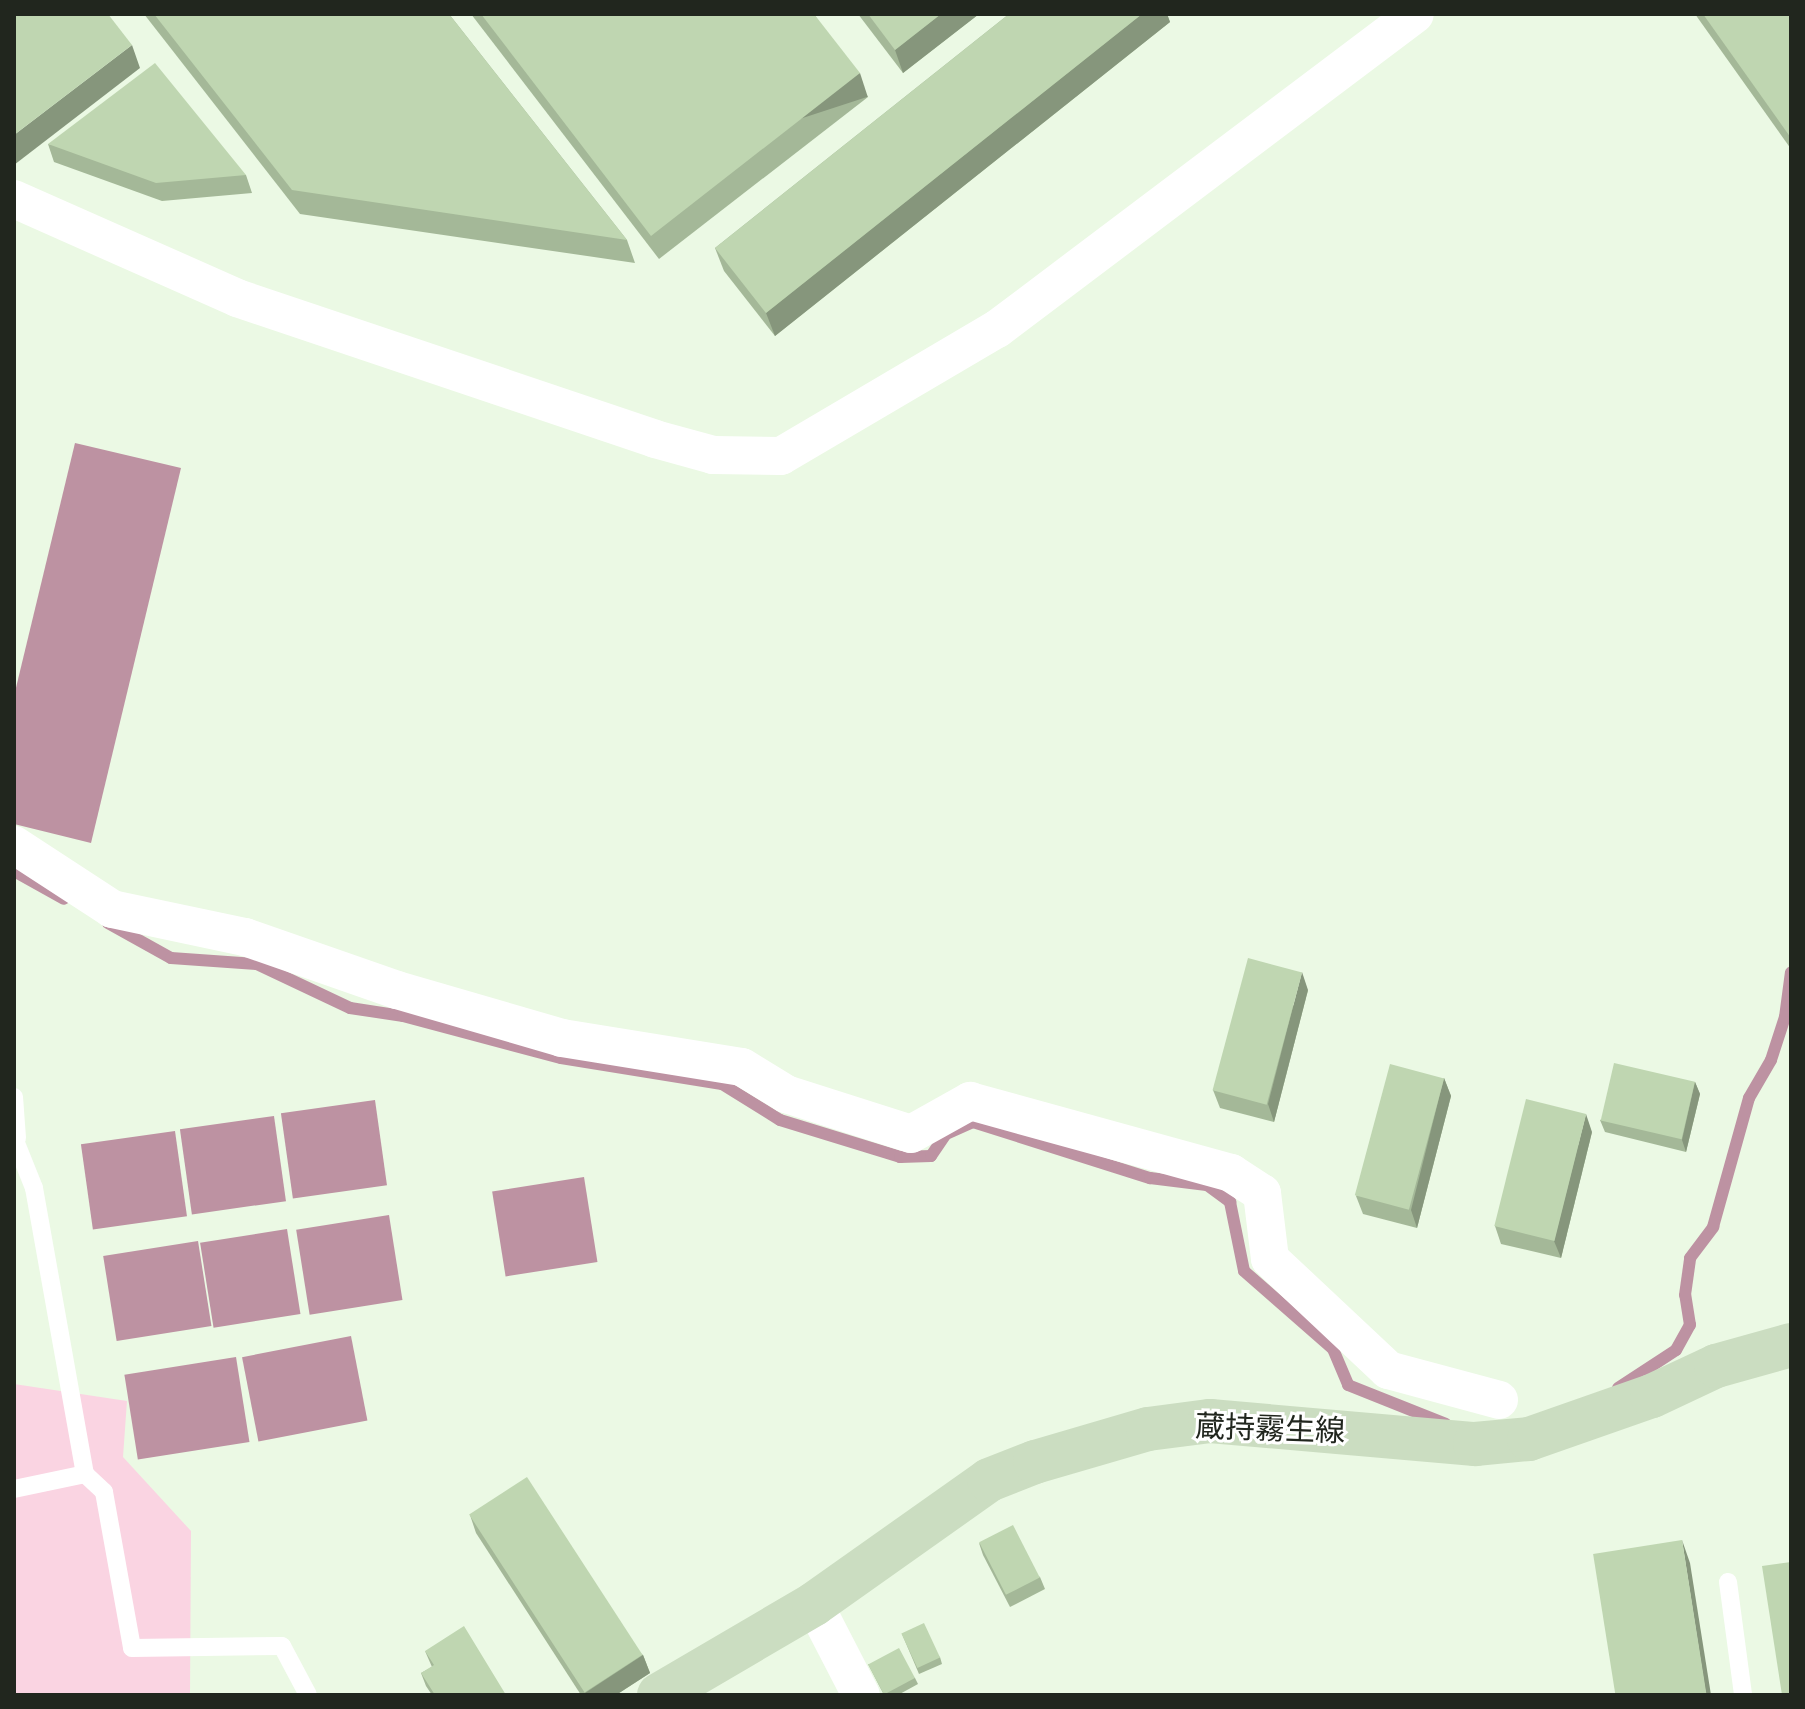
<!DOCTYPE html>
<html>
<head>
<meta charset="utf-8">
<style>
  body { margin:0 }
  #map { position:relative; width:1805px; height:1709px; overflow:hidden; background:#ebf9e4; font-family:Jost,"Noto Sans JP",sans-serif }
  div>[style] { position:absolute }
  .green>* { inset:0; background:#fad4e2 }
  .water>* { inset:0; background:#bd92a2; transform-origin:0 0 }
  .stream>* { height:12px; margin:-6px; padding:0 6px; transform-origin:6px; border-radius:6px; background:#bd92a2 }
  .lane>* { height:18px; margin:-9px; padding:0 9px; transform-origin:9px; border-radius:9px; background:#fff }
  .street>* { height:38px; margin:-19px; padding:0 19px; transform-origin:19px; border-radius:19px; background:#fff }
  .secondary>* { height:44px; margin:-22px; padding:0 22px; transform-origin:22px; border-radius:22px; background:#cbddc1 }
  .wall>* { inset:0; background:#a4b898 }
  .shaded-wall>* { inset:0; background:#86967c; transform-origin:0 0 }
  .building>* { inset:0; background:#bfd6b1; transform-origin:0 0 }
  span { translate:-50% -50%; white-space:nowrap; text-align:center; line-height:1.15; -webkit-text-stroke:6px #fff; paint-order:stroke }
  .street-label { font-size:30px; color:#21261e }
  .frame { position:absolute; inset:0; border:16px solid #21261e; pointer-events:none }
</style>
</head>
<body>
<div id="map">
  <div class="green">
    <div style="clip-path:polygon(14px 1384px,127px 1401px,123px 1457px,191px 1531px,190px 1695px,14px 1695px)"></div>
  </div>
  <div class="water">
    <div style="clip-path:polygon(75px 443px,181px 468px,91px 843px,14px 824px,14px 696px)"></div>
    <div style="left:375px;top:1100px;width:86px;height:95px;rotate:82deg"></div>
    <div style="left:274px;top:1116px;width:86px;height:95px;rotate:82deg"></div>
    <div style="left:175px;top:1131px;width:86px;height:95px;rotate:82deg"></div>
    <div style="left:584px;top:1177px;width:86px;height:93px;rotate:81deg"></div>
    <div style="left:389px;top:1215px;width:86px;height:94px;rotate:81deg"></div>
    <div style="left:287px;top:1229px;width:86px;height:88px;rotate:81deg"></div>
    <div style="left:198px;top:1241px;width:86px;height:96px;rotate:81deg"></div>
    <div style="left:351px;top:1336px;width:86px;height:111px;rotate:79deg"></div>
    <div style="left:236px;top:1357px;width:86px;height:113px;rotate:81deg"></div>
  </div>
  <div class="stream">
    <div style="left:14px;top:871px;width:57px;rotate:29.2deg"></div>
    <div style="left:108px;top:923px;width:72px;rotate:29.1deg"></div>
    <div style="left:171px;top:958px;width:86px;rotate:4deg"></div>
    <div style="left:257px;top:964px;width:103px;rotate:25.3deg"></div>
    <div style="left:350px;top:1008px;width:54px;rotate:8.6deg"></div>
    <div style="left:403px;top:1016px;width:163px;rotate:14.9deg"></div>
    <div style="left:561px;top:1058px;width:163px;rotate:9.2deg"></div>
    <div style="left:722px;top:1084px;width:68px;rotate:31.8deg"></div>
    <div style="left:780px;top:1120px;width:126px;rotate:17.1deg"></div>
    <div style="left:900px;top:1157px;width:31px;rotate:-2deg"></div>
    <div style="left:931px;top:1156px;width:27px;rotate:-56deg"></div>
    <div style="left:946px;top:1134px;width:30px;rotate:-24deg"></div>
    <div style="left:973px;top:1122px;width:186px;rotate:17.6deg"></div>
    <div style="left:1150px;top:1178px;width:57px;rotate:7deg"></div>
    <div style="left:1207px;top:1185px;width:29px;rotate:36deg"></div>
    <div style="left:1230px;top:1202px;width:70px;rotate:78.5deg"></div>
    <div style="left:1244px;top:1271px;width:118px;rotate:41.2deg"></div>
    <div style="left:1333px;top:1349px;width:39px;rotate:67deg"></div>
    <div style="left:1348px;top:1385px;width:105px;rotate:21.7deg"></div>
    <div style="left:1618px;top:1388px;width:69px;rotate:-33.2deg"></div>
    <div style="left:1676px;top:1350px;width:29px;rotate:-61deg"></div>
    <div style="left:1690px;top:1325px;width:30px;rotate:-99deg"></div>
    <div style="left:1685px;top:1295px;width:37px;rotate:-82deg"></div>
    <div style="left:1690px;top:1258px;width:39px;rotate:-53deg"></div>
    <div style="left:1713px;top:1227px;width:134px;rotate:-74.4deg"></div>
    <div style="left:1749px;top:1098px;width:44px;rotate:-59.9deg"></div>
    <div style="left:1771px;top:1060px;width:45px;rotate:-72deg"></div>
    <div style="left:1785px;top:1017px;width:45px;rotate:-82.4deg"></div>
  </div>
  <div class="lane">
    <div style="left:14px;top:1097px;width:41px;rotate:85.8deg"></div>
    <div style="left:14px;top:1138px;width:54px;rotate:68.2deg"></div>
    <div style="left:34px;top:1188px;width:291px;rotate:79.9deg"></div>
    <div style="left:85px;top:1474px;width:26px;rotate:43deg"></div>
    <div style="left:104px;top:1492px;width:158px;rotate:79.8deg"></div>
    <div style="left:132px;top:1648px;width:150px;rotate:-0.8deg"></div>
    <div style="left:282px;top:1646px;width:55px;rotate:62deg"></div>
    <div style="left:14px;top:1489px;width:73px;rotate:-11.9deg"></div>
    <div style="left:1728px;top:1582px;width:114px;rotate:82.4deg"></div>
  </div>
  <div class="street">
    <div style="left:14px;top:199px;width:244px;rotate:23.9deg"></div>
    <div style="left:237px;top:298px;width:441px;rotate:18.6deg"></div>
    <div style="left:655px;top:439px;width:60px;rotate:15.4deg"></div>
    <div style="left:713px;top:455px;width:68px;rotate:0.8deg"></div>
    <div style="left:781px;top:456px;width:251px;rotate:-30.5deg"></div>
    <div style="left:997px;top:329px;width:523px;rotate:-37deg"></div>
    <div style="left:14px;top:845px;width:117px;rotate:33.1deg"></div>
    <div style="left:112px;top:909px;width:136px;rotate:11.9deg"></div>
    <div style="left:245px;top:937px;width:161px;rotate:19.2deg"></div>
    <div style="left:397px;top:990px;width:172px;rotate:16.2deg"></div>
    <div style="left:562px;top:1038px;width:182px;rotate:9.2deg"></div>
    <div style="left:742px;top:1067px;width:52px;rotate:31.5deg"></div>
    <div style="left:786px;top:1094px;width:131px;rotate:17.7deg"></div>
    <div style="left:911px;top:1134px;width:68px;rotate:-29.2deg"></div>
    <div style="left:970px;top:1101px;width:271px;rotate:15.4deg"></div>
    <div style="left:1231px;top:1173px;width:37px;rotate:33deg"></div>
    <div style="left:1262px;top:1193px;width:66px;rotate:83.1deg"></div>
    <div style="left:1270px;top:1259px;width:162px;rotate:43.2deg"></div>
    <div style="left:1388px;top:1370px;width:115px;rotate:15.1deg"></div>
    <div style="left:814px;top:1604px;width:102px;rotate:62.7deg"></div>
  </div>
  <div class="secondary">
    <div style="left:659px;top:1695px;width:180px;rotate:-30.4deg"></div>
    <div style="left:814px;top:1604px;width:214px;rotate:-35.3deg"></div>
    <div style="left:989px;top:1480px;width:49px;rotate:-21.4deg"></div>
    <div style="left:1035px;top:1462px;width:118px;rotate:-16.3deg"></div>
    <div style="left:1148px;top:1429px;width:63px;rotate:-7.4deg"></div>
    <div style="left:1210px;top:1421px;width:266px;rotate:5deg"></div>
    <div style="left:1475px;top:1444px;width:54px;rotate:-5.3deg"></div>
    <div style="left:1529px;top:1439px;width:130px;rotate:-19.3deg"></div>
    <div style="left:1652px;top:1396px;width:71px;rotate:-25.1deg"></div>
    <div style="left:1716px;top:1366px;width:78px;rotate:-15.6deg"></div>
  </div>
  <div class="wall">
    <div style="clip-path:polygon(144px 14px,449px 14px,627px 240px,635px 263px,300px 214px)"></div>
    <div style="clip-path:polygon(471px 14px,814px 14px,868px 97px,659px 259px)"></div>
    <div style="clip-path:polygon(858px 14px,979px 14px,903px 73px)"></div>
    <div style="clip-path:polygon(1009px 14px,1167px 14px,1170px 22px,775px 336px,724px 271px,715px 248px)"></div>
    <div style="clip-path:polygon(1695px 14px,1791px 14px,1791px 149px)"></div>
    <div style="clip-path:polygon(48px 144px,246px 175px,252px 193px,162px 201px,54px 162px)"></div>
    <div style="clip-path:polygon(1308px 990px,1274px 1122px,1220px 1108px,1213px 1090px)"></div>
    <div style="clip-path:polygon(1444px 1078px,1451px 1096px,1417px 1228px,1363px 1214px,1356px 1196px)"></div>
    <div style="clip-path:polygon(1695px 1082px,1700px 1094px,1686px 1152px,1605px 1132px,1600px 1120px)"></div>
    <div style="clip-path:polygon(1592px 1132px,1561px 1258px,1501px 1244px,1495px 1226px)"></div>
    <div style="clip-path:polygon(470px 1515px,643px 1655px,650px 1673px,616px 1695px,581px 1695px,476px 1533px)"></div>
    <div style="clip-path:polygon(979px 1543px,1040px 1577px,1045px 1589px,1010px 1607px,983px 1555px)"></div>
    <div style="clip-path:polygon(902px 1634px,940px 1657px,942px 1664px,919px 1674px)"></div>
    <div style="clip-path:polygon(425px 1651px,506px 1695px,432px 1695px,426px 1686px,421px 1673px,432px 1667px)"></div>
    <div style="clip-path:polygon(868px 1664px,915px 1678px,918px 1684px,898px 1695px,884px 1695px)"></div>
  </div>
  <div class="shaded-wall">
    <div style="clip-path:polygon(941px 14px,979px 14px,903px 73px,895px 50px)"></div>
    <div style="clip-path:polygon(1142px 14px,1167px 14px,1170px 22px,775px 336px,766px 313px)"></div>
    <div style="clip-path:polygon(132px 45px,140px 68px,14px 165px,14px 135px)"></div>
    <div style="left:860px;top:73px;width:25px;height:265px;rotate:72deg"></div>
    <div style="clip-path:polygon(1302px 972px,1308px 990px,1274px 1122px,1268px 1104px)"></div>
    <div style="clip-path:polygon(1444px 1078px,1451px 1096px,1417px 1228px,1411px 1210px)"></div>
    <div style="clip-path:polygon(1695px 1082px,1700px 1094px,1686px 1152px,1682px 1140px)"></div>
    <div style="clip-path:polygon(1586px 1114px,1592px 1132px,1561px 1258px,1554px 1241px)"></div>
    <div style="clip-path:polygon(1682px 1540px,1690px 1563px,1711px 1695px,1706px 1695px)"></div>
    <div style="clip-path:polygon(643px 1655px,650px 1673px,616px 1695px,586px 1695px,585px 1693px)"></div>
  </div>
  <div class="building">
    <div style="clip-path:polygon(14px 14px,108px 14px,132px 45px,14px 135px)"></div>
    <div style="clip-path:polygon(154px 14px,449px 14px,627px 240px,292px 190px)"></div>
    <div style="clip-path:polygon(481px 14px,814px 14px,860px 73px,651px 236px)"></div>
    <div style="clip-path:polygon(868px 14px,941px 14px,895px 50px)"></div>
    <div style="clip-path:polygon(1009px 14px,1142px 14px,766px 313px,715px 248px)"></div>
    <div style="clip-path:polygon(1703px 14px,1791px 14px,1791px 138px)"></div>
    <div style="clip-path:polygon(155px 63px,246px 175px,156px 183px,48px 144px)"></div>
    <div style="left:1248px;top:958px;width:56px;height:137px;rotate:15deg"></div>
    <div style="left:1614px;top:1063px;width:83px;height:59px;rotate:13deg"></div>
    <div style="left:1390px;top:1064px;width:56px;height:136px;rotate:15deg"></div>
    <div style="left:1526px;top:1099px;width:62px;height:131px;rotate:14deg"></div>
    <div style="left:527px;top:1477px;width:212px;height:69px;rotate:57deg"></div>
    <div style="left:1013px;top:1525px;width:59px;height:38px;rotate:63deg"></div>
    <div style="left:1682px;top:1540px;width:157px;height:90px;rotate:81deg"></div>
    <div style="clip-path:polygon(1791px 1562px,1791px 1695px,1782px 1695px,1762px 1566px)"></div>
    <div style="left:924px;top:1623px;width:38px;height:25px;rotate:65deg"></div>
    <div style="clip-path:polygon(464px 1626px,506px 1695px,435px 1695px,421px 1673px,434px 1665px,425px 1651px)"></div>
    <div style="left:899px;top:1648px;width:34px;height:35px;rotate:62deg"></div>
  </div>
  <div class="street-label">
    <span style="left:1270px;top:1429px;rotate:2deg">蔵持霧生線</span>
  </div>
  <div class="frame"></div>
</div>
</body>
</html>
